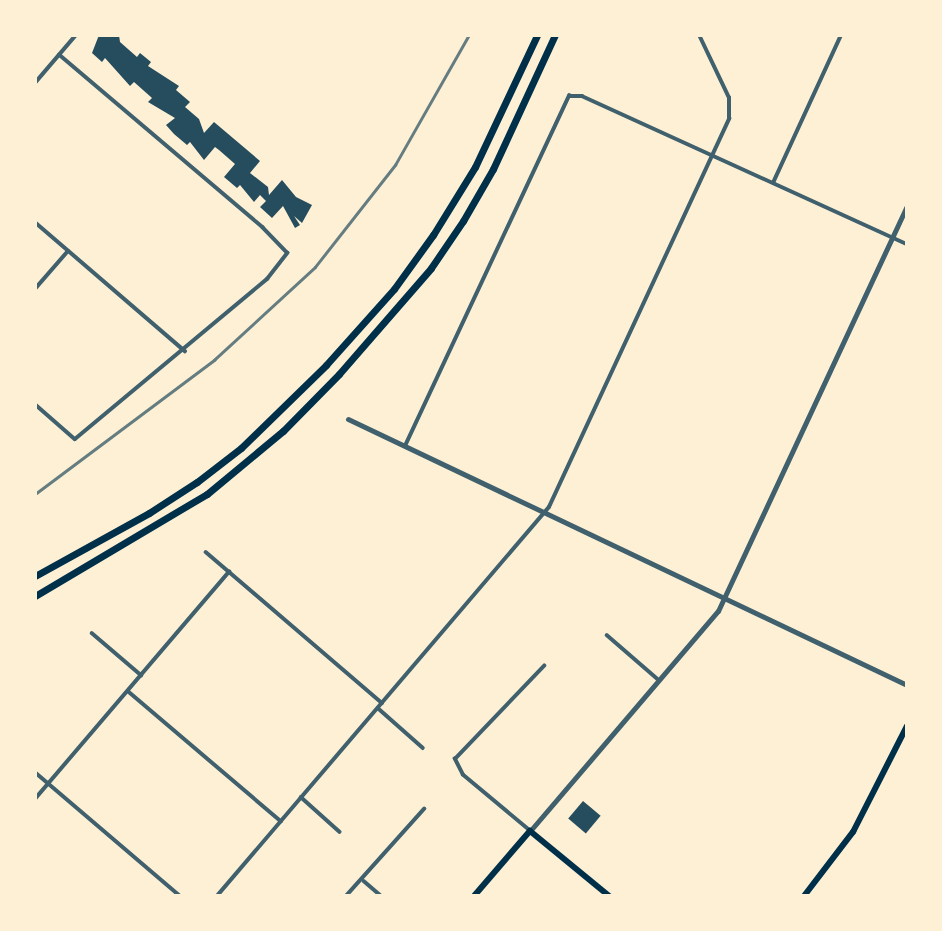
<!DOCTYPE html>
<html>
<head>
<meta charset="utf-8">
<style>
  body { margin:0 }
  #map { position:relative; width:942px; height:931px; overflow:hidden; background:#fdf0d5; font-family:"Alegreya Sans",sans-serif }
  div>[style] { position:absolute }
  .building>* { inset:0; background:#264d5e; transform-origin:0 0 }
  .minor>* { height:3.5px; margin:-1.75px; padding:0 1.75px; transform-origin:1.75px; border-radius:1.75px; background:#3f606c }
  .tertiary>* { height:5px; margin:-2.5px; padding:0 2.5px; transform-origin:2.5px; border-radius:2.5px; background:#3f606c }
  .primary>* { height:6px; margin:-3px; padding:0 3px; transform-origin:3px; border-radius:3px; background:#003049 }
  .motorway>* { height:7px; margin:-3.5px; padding:0 3.5px; transform-origin:3.5px; border-radius:3.5px; background:#003049 }
  .rail>* { height:2.5px; margin:-1.25px; padding:0 1.25px; transform-origin:1.25px; border-radius:1.25px; background:#657d81 }
  span { translate:-50% -50%; white-space:nowrap; text-align:center; line-height:1.15; -webkit-text-stroke:5px #fdf0d5; paint-order:stroke }
  .frame { position:absolute; inset:0; border:37px solid #fdf0d5; pointer-events:none }
</style>
</head>
<body>
<div id="map">
  <div class="building">
    <div style="clip-path:polygon(99px 35px,119px 35px,120px 42px,137px 57px,140px 53px,151px 62px,148px 66px,179px 86px,176px 90px,190px 102px,185px 107px,199px 119px,204px 133px,214px 122px,260px 161px,250px 173px,268px 187px,269px 195px,282px 180px,296px 197px,312px 205px,302px 223px,294px 216px,300px 225px,295px 228px,283px 206px,272px 218px,260px 207px,266px 201px,260px 195px,254px 202px,240px 185px,237px 188px,224px 177px,235px 164px,219px 150px,215px 147px,204px 160px,190px 142px,187px 145px,174px 134px,166px 125px,175px 118px,148px 102px,152px 98px,134px 82px,130px 86px,105px 58px,102px 62px,92px 53px)"></div>
    <div style="left:583px;top:801px;width:23px;height:23px;rotate:40deg"></div>
  </div>
  <div class="minor">
    <div style="left:35px;top:83px;width:63px;rotate:-49.5deg"></div>
    <div style="left:773px;top:183px;width:163px;rotate:-65.3deg"></div>
    <div style="left:35px;top:222px;width:198px;rotate:40.7deg"></div>
    <div style="left:35px;top:289px;width:50px;rotate:-49deg"></div>
    <div style="left:35px;top:404px;width:53px;rotate:41.2deg"></div>
    <div style="left:75px;top:439px;width:250px;rotate:-39.8deg"></div>
    <div style="left:267px;top:279px;width:33px;rotate:-52deg"></div>
    <div style="left:287px;top:253px;width:35px;rotate:-134deg"></div>
    <div style="left:263px;top:228px;width:267px;rotate:-139.7deg"></div>
    <div style="left:405px;top:446px;width:387px;rotate:-64.9deg"></div>
    <div style="left:569px;top:96px;width:13px"></div>
    <div style="left:582px;top:96px;width:357px;rotate:24.5deg"></div>
    <div style="left:206px;top:552px;width:232px;rotate:40.6deg"></div>
    <div style="left:92px;top:633px;width:65px;rotate:40.6deg"></div>
    <div style="left:607px;top:635px;width:69px;rotate:40.9deg"></div>
    <div style="left:128px;top:691px;width:201px;rotate:40.4deg"></div>
    <div style="left:378px;top:708px;width:60px;rotate:41.6deg"></div>
    <div style="left:35px;top:772px;width:191px;rotate:40.5deg"></div>
    <div style="left:301px;top:797px;width:52px;rotate:41.9deg"></div>
    <div style="left:35px;top:799px;width:299px;rotate:-49.5deg"></div>
    <div style="left:530px;top:831px;width:87px;rotate:-140.1deg"></div>
    <div style="left:463px;top:775px;width:18px;rotate:-117deg"></div>
    <div style="left:455px;top:759px;width:129px;rotate:-46.3deg"></div>
    <div style="left:364px;top:881px;width:23px;rotate:41deg"></div>
    <div style="left:217px;top:896px;width:511px;rotate:-49.52deg"></div>
    <div style="left:549px;top:507px;width:428px;rotate:-65.1deg"></div>
    <div style="left:729px;top:119px;width:21px;rotate:-90deg"></div>
    <div style="left:729px;top:98px;width:70px;rotate:-115.5deg"></div>
    <div style="left:346px;top:896px;width:117px;rotate:-48.1deg"></div>
  </div>
  <div class="tertiary">
    <div style="left:348px;top:419px;width:619px;rotate:25.45deg"></div>
    <div style="left:530px;top:831px;width:289px;rotate:-49.5deg"></div>
    <div style="left:718px;top:611px;width:448px;rotate:-65deg"></div>
  </div>
  <div class="primary">
    <div style="left:474px;top:896px;width:86px;rotate:-49.3deg"></div>
    <div style="left:530px;top:831px;width:102px;rotate:39.4deg"></div>
    <div style="left:804px;top:896px;width:81px;rotate:-52.6deg"></div>
    <div style="left:853px;top:832px;width:119px;rotate:-63deg"></div>
  </div>
  <div class="motorway">
    <div style="left:35px;top:576px;width:130px;rotate:-28.9deg"></div>
    <div style="left:149px;top:513px;width:57px;rotate:-32.9deg"></div>
    <div style="left:197px;top:482px;width:56px;rotate:-37.7deg"></div>
    <div style="left:241px;top:448px;width:119px;rotate:-44.3deg"></div>
    <div style="left:326px;top:365px;width:102px;rotate:-48.2deg"></div>
    <div style="left:394px;top:289px;width:67px;rotate:-54.2deg"></div>
    <div style="left:433px;top:235px;width:80px;rotate:-58.3deg"></div>
    <div style="left:475px;top:167px;width:146px;rotate:-64.8deg"></div>
    <div style="left:35px;top:596px;width:200px;rotate:-30.7deg"></div>
    <div style="left:207px;top:494px;width:99px;rotate:-39.7deg"></div>
    <div style="left:283px;top:431px;width:80px;rotate:-45.5deg"></div>
    <div style="left:339px;top:374px;width:140px;rotate:-49deg"></div>
    <div style="left:431px;top:268px;width:57px;rotate:-55.8deg"></div>
    <div style="left:463px;top:221px;width:60px;rotate:-60deg"></div>
    <div style="left:493px;top:169px;width:148px;rotate:-65.2deg"></div>
  </div>
  <div class="rail">
    <div style="left:35px;top:494px;width:224px;rotate:-36.8deg"></div>
    <div style="left:214px;top:360px;width:137px;rotate:-42.6deg"></div>
    <div style="left:315px;top:267px;width:130px;rotate:-51.9deg"></div>
    <div style="left:395px;top:165px;width:150px;rotate:-60.4deg"></div>
  </div>
  <div class="frame"></div>
</div>
</body>
</html>
